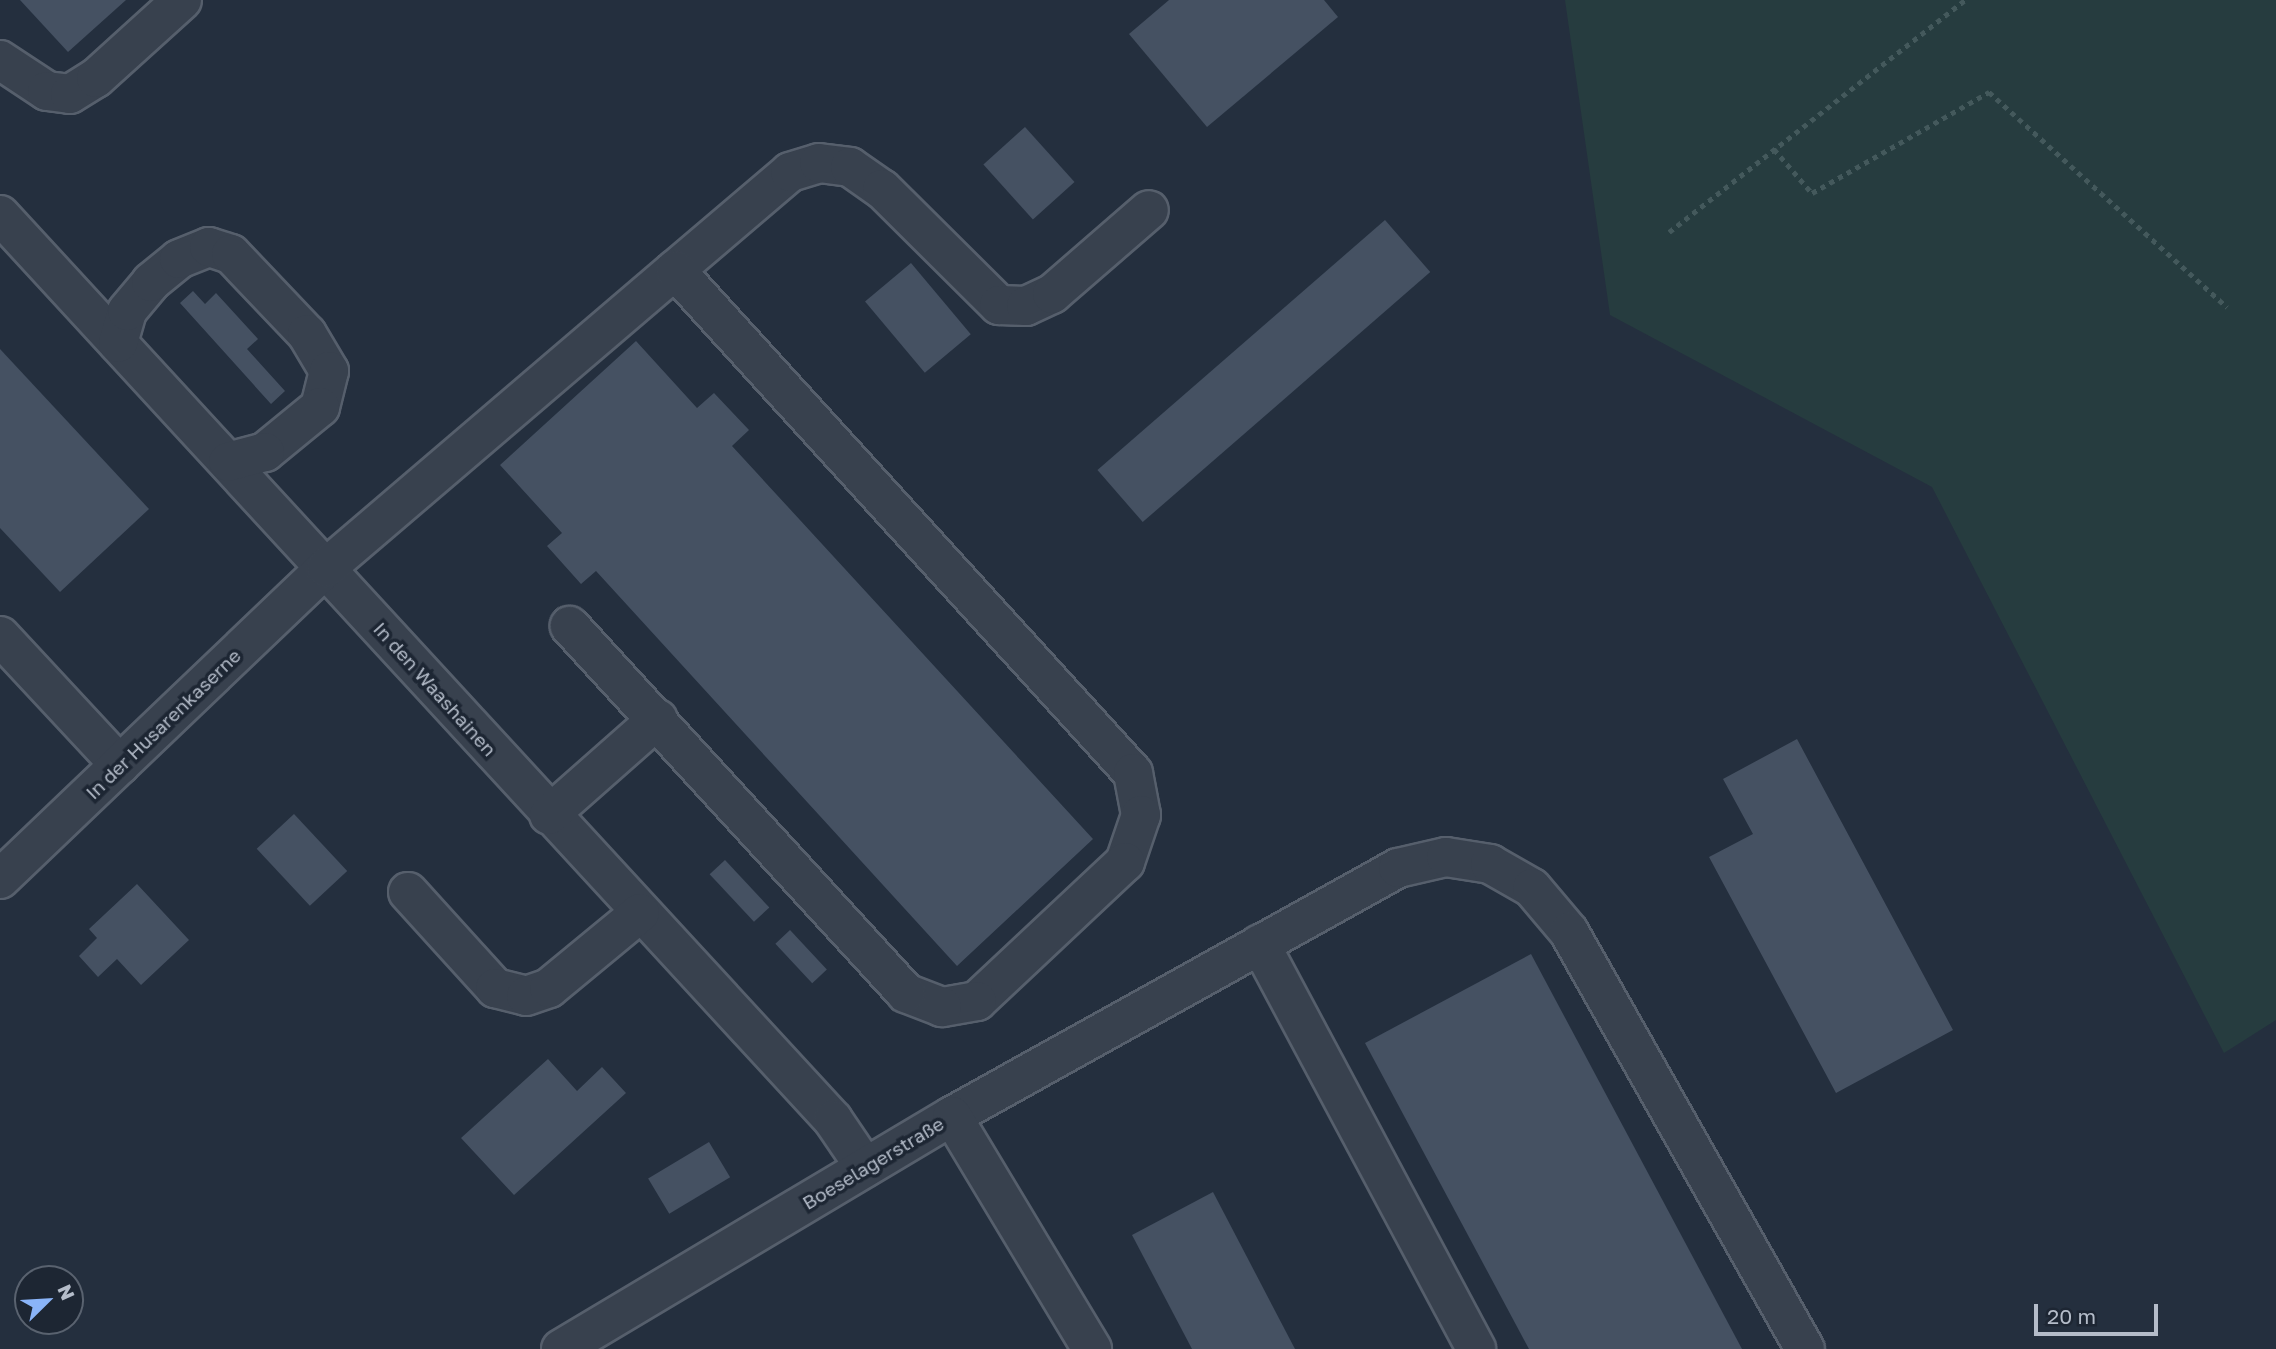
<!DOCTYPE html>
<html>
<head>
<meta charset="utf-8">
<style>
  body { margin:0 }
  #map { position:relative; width:2276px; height:1349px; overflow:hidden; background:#242f3e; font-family:"Golos Text",sans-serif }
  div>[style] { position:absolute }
  .green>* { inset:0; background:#263c3f }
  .building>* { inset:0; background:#455162; transform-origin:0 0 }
  .path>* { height:4.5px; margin-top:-2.25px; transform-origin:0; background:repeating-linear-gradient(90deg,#44595c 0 5px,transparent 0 10px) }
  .roads { filter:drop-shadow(2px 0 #565f6c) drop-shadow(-2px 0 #565f6c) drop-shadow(0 2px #565f6c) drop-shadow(0 -2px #565f6c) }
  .minor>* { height:38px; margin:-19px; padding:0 19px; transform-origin:19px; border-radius:19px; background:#38414e }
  span { translate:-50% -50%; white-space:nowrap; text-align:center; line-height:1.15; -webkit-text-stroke:7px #1d2633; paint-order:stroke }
  .street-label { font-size:19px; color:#b4bcc9 }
  .north { position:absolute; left:14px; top:1265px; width:70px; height:70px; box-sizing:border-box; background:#1d2633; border:2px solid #59626f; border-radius:50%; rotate:66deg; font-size:19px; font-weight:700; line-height:28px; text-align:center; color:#b4bcc9 }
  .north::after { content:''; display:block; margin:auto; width:24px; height:32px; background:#8ab4f8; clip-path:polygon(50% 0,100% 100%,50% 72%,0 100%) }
  .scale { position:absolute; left:2034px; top:1304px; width:124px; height:32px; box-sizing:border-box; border:4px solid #b4bcc9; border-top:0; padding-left:9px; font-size:21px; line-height:24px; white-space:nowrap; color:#b4bcc9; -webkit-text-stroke:5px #1d2633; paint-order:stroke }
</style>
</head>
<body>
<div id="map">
  <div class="green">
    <div style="clip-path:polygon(1565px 0,2276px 0,2276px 1020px,2224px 1053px,1932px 487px,1610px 315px)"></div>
  </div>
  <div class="building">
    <div style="clip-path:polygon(20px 0,126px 0,68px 52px)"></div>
    <div style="clip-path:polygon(1169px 0,1324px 0,1338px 17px,1207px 127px,1129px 34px)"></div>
    <div style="left:1025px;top:127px;width:74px;height:56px;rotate:48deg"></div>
    <div style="left:1385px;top:220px;width:69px;height:381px;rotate:49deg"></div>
    <div style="left:911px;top:263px;width:93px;height:60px;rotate:50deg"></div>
    <div style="clip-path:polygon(193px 291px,205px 304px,216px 293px,258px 339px,247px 349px,285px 391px,271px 404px,180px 303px)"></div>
    <div style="clip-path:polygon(636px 341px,697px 408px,714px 393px,749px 430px,732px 446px,1093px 839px,957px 966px,596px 571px,581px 584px,547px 546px,562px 533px,500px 465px)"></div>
    <div style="clip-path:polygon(0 349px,149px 509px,60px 592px,0 528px)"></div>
    <div style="clip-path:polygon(1797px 739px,1953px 1030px,1836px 1093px,1709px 857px,1753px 834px,1723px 779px)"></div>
    <div style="left:294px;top:814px;width:78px;height:51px;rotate:47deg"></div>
    <div style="left:725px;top:860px;width:65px;height:21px;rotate:47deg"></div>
    <div style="clip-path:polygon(137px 884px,189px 940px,141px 985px,117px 959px,98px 977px,79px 956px,97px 938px,89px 929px)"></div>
    <div style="left:790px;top:930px;width:54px;height:20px;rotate:47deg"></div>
    <div style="clip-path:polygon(1531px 954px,1742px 1349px,1529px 1349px,1365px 1043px)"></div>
    <div style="clip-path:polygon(548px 1059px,577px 1091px,602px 1067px,626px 1093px,514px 1195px,461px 1138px)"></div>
    <div style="left:709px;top:1142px;width:41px;height:71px;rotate:59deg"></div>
    <div style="clip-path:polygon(1213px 1192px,1295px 1349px,1192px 1349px,1132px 1235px)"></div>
  </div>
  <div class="path">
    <div style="left:1774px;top:149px;width:58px;rotate:49.2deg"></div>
    <div style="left:1812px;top:193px;width:204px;rotate:-29.7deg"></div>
    <div style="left:1989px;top:92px;width:321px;rotate:42.1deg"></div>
    <div style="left:1669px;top:232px;width:376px;rotate:-38.1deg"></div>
  </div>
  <div class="roads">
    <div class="minor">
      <div style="left:0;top:60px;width:56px;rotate:33.4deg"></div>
      <div style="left:47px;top:91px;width:23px;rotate:7deg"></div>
      <div style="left:70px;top:94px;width:31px;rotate:-32deg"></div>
      <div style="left:96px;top:78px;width:116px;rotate:-42.2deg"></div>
      <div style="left:0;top:215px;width:1230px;rotate:47.37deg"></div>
      <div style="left:833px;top:1120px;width:57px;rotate:55.8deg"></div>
      <div style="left:675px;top:270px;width:151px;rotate:-40.4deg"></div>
      <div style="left:790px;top:172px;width:30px;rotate:-17deg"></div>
      <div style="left:819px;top:163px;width:31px;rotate:7deg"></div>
      <div style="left:850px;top:167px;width:39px;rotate:35deg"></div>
      <div style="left:882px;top:189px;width:165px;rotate:44.8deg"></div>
      <div style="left:999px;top:305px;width:27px;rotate:2deg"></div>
      <div style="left:1026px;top:306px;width:29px;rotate:-25deg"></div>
      <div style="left:1052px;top:294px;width:128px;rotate:-40.9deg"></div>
      <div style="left:118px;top:343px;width:33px;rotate:-74deg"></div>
      <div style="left:127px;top:311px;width:38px;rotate:-50deg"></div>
      <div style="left:151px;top:282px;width:36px;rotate:-39deg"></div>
      <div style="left:179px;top:259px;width:32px;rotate:-22deg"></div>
      <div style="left:209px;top:247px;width:23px;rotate:18deg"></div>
      <div style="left:231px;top:254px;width:110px;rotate:46.5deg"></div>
      <div style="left:307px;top:334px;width:43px;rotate:59.3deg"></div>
      <div style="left:329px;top:371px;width:37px;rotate:104deg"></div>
      <div style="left:320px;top:407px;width:71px;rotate:140.7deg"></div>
      <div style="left:265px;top:452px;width:38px;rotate:165deg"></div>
      <div style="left:0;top:636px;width:176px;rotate:47.1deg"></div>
      <div style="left:549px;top:815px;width:145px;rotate:-41.4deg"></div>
      <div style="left:0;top:879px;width:451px;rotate:-43.7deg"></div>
      <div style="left:326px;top:568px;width:459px;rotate:-40.5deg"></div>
      <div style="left:675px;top:270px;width:680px;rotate:47.68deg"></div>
      <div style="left:1133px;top:773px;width:43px;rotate:79.2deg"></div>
      <div style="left:1141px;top:815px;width:50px;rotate:108.8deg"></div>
      <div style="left:1125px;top:862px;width:203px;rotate:136.8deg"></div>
      <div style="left:977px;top:1001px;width:36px;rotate:170deg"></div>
      <div style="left:942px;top:1007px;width:39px;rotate:-159deg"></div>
      <div style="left:906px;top:993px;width:498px;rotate:-132.5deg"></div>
      <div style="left:408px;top:892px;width:130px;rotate:47.8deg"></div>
      <div style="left:495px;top:988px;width:32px;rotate:14deg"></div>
      <div style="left:526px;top:996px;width:24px;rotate:-19deg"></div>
      <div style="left:549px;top:988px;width:118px;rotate:-39.5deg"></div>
      <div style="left:1260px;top:944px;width:459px;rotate:61.9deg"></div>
      <div style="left:952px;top:1116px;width:510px;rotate:-29.08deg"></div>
      <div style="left:1398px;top:868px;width:49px;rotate:-12.9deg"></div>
      <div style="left:1446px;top:857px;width:45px;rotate:9deg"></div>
      <div style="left:1490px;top:864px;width:48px;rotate:29.7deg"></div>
      <div style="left:1532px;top:888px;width:57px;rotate:49.9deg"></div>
      <div style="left:1569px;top:932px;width:479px;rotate:60.5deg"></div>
      <div style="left:561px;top:1349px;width:455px;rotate:-30.8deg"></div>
      <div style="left:952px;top:1116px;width:272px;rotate:59deg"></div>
    </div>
  </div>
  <div class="street-label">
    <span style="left:435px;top:689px;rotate:48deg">In den Waashainen</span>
    <span style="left:163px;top:724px;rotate:-44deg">In der Husarenkaserne</span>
    <span style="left:873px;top:1163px;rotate:-31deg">Boeselagerstraße</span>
  </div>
  <div class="north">N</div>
  <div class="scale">20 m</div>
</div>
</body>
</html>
